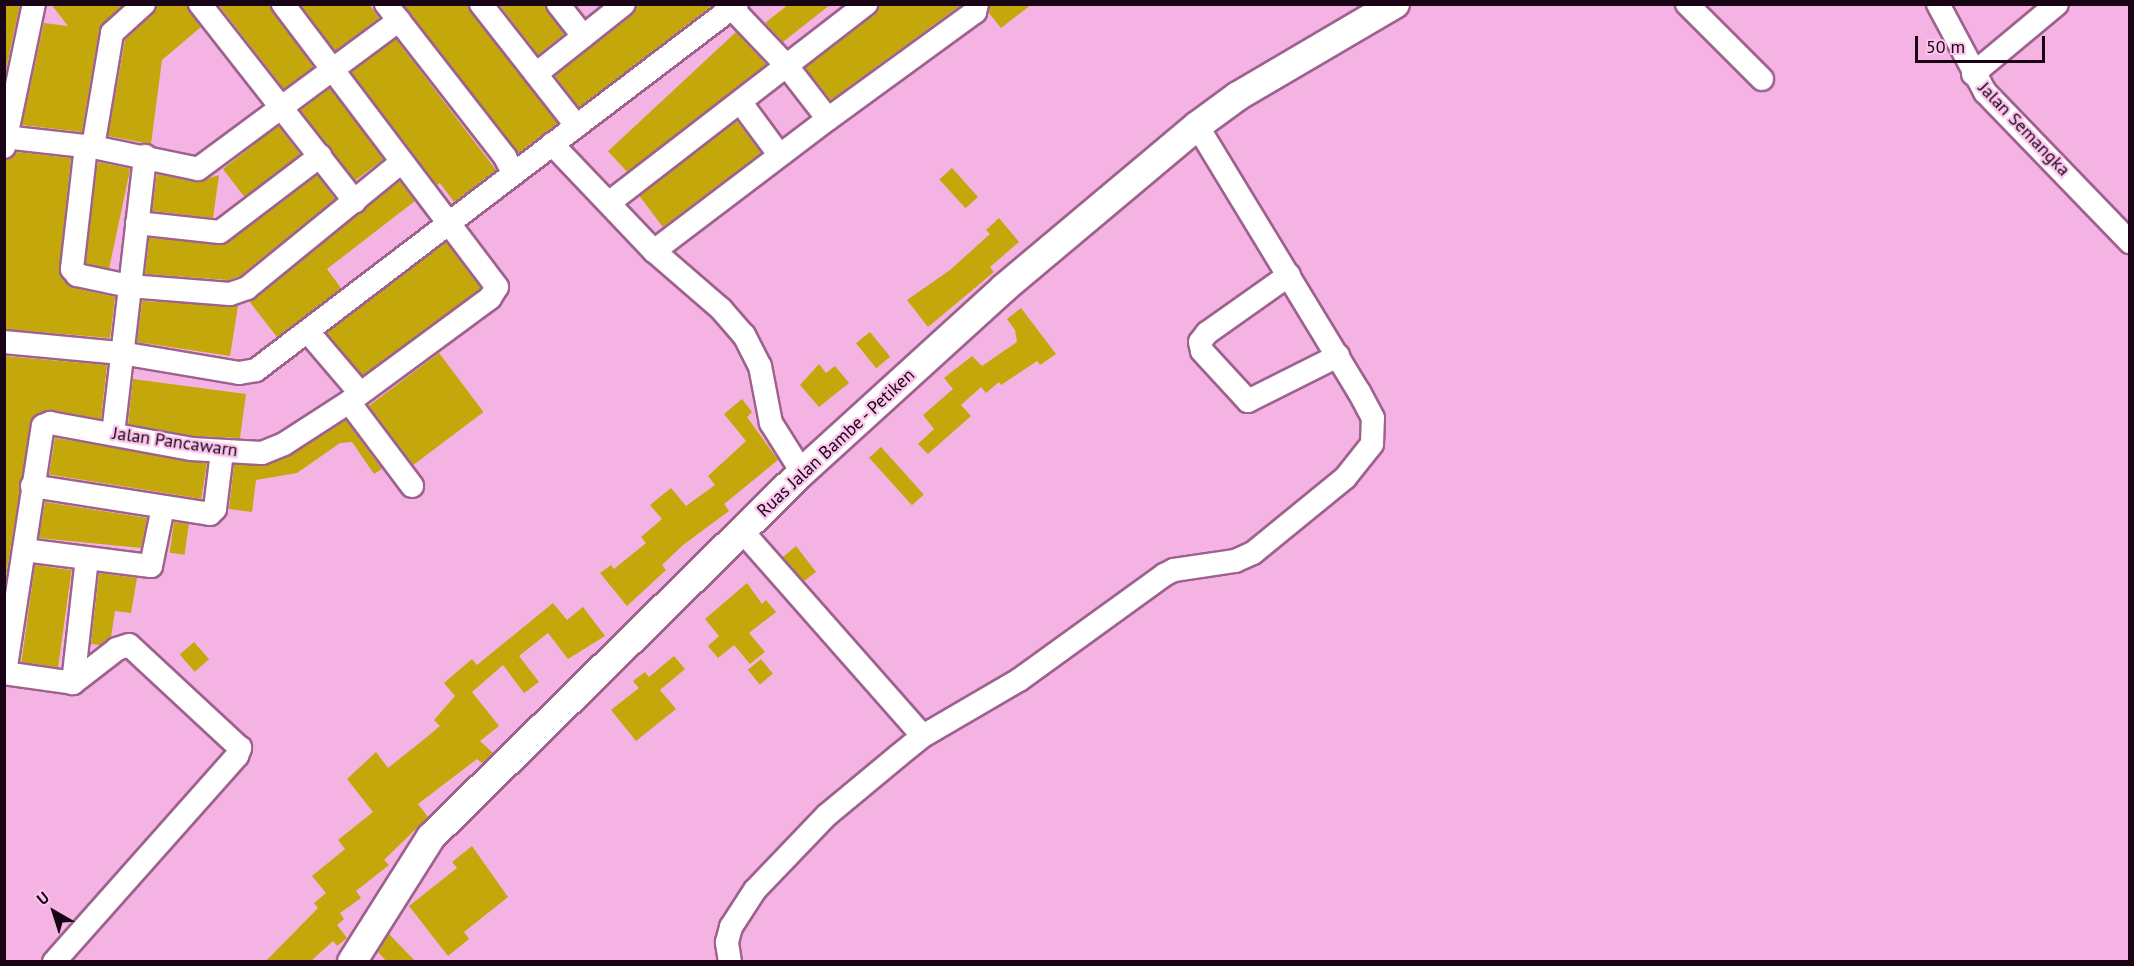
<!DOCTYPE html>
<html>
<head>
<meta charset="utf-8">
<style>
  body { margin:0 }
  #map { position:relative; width:2134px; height:966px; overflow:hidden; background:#f5b3e3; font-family:"PT Sans",sans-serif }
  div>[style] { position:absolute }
  .building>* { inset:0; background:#c3a70b; transform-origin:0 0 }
  .roads { filter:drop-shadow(2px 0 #9e628f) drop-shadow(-2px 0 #9e628f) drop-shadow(0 2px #9e628f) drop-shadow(0 -2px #9e628f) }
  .minor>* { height:22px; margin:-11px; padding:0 11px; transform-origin:11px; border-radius:11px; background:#fff }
  .major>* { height:28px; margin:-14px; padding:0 14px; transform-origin:14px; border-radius:14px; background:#fff }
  span { translate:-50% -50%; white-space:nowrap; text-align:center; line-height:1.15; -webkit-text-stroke:4.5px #fbc5ec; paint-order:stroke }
  .street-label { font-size:18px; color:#190415 }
  .frame { position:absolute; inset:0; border:6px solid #190415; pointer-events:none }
  .north { position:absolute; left:24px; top:882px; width:60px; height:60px; -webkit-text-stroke:4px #fbc5ec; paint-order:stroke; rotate:321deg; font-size:16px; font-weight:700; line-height:24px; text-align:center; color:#190415 }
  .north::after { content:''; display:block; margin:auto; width:21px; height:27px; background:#190415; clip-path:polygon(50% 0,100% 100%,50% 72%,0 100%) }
  .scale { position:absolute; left:1915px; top:36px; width:130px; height:27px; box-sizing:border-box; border:3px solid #190415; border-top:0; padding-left:8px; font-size:18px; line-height:21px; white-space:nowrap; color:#190415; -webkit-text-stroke:4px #fbc5ec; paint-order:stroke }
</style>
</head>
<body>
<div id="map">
  <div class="building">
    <div style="clip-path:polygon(4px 4px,20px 4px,4px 79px)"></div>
    <div style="clip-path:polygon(51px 4px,123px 4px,99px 31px,82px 132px,22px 125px,44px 23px,68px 26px)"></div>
    <div style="clip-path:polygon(157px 4px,187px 4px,201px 27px,162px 60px,151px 144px,108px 136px,125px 40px,153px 14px)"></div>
    <div style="clip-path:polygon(218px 4px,270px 4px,313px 67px,284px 89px)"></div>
    <div style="clip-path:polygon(300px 4px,369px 4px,379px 18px,335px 51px)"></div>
    <div style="clip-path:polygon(403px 4px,468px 4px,558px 123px,518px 153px)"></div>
    <div style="clip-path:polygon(499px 4px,545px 4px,564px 34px,538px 55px)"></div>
    <div style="clip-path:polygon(637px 4px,714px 4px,579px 107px,555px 76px,632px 15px)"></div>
    <div style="clip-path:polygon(789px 4px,831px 4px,783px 42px,765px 23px)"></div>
    <div style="clip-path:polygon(881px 4px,962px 4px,831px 100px,805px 68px,874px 15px)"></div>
    <div style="clip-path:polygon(990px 4px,1032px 4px,1001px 28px,989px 13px)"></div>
    <div style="left:736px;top:32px;width:44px;height:175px;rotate:47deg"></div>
    <div style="clip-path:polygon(396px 39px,496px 170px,454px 202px,440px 183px,437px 185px,351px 72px)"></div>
    <div style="left:330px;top:88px;width:89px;height:37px;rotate:53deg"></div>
    <div style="left:737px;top:121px;width:40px;height:123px;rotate:53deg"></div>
    <div style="left:278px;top:126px;width:36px;height:70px;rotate:52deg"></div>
    <div style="clip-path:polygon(16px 152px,71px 158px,59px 272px,74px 288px,115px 297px,110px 338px,4px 329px,4px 160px)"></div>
    <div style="left:98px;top:162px;width:33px;height:102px;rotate:12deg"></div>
    <div style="left:952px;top:168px;width:39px;height:17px;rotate:48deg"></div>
    <div style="clip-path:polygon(157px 174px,196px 182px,219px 175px,213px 218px,152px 211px)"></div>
    <div style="clip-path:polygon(317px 175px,335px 199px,240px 276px,228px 280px,145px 274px,149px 238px,227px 243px)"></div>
    <div style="clip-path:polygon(400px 181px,415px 201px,327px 269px,341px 288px,277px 337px,249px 301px)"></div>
    <div style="clip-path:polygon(999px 218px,1019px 242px,990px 267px,994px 272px,928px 327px,907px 300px,950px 270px,990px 234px,986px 230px)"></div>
    <div style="left:446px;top:242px;width:58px;height:150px;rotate:53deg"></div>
    <div style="clip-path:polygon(142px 301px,238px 306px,230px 356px,137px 342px)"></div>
    <div style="clip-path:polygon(1021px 308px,1056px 354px,1040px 365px,1037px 361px,1001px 385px,999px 382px,986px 393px,981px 387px,961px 405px,971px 416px,928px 454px,918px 444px,934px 429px,923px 415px,953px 389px,944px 378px,972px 356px,982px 366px,1017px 342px,1015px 330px,1007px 319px)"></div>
    <div style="left:870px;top:332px;width:32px;height:18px;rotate:51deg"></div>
    <div style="left:439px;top:353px;width:74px;height:88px;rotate:53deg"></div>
    <div style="clip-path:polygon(4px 356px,107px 365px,101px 419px,52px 410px,32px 418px,4px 587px)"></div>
    <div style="clip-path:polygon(819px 364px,826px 373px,835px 366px,849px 383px,819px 407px,800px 385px)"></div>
    <div style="clip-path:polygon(133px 379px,246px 394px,240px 438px,193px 436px,128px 424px)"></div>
    <div style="clip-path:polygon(742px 399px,752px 412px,747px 417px,778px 460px,724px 504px,729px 511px,683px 545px,662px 565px,666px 570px,627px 606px,600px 573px,611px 565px,614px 569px,646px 543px,641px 537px,662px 519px,650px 505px,671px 488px,686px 506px,715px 485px,708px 476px,746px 441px,724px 414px)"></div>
    <div style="clip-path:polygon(346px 420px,382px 469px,374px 474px,352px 442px,340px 443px,297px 473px,256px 480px,252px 512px,229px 509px,234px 465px,267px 465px,291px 455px)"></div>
    <div style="left:55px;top:438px;width:154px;height:37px;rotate:9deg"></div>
    <div style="left:881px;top:447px;width:64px;height:16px;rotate:48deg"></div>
    <div style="clip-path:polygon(45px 502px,147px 518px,141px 548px,39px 538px)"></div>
    <div style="left:174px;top:522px;width:15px;height:31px;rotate:8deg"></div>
    <div style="clip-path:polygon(796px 546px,816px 572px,804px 581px,783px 557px)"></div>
    <div style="left:35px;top:565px;width:37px;height:98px;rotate:8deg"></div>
    <div style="clip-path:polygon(99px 573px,137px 578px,131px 613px,115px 611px,111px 637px,100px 645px,91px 644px)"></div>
    <div style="clip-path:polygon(747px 583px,762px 604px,766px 600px,776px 612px,749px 633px,765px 652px,750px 664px,734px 645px,718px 658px,708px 646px,719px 636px,705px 619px)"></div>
    <div style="clip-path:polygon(553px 603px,567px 620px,583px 607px,605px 636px,568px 659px,548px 633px,519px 656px,539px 682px,524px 693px,503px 665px,472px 692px,499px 726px,480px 741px,493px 753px,482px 763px,477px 759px,418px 804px,428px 817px,384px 860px,389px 865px,356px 891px,361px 898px,340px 913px,344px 919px,337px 925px,347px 938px,337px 946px,333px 941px,310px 962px,265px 962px,318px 908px,314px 903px,326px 893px,312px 876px,345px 849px,338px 840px,373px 812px,347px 779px,376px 752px,388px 768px,422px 741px,440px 726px,434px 720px,455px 696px,444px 683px,472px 659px,477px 665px)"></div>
    <div style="left:194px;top:642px;width:23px;height:19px;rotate:49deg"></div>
    <div style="clip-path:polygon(674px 656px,685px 669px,660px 690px,676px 709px,636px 741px,611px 710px,639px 688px,633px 681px,645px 672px,649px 677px)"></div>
    <div style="left:761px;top:659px;width:19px;height:17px;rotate:51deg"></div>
    <div style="clip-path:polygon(472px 846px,508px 897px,464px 932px,469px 939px,448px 956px,409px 906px,457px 868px,452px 862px)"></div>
    <div style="clip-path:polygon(389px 934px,416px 962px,387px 962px,378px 952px)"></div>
  </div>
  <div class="roads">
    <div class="minor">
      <div style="left:200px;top:4px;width:251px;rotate:51.9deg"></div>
      <div style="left:386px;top:4px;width:194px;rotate:52.1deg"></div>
      <div style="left:505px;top:157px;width:18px;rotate:63deg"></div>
      <div style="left:481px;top:4px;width:154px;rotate:51.9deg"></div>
      <div style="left:558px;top:4px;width:41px;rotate:52deg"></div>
      <div style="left:1687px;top:4px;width:106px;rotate:45deg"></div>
      <div style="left:1938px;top:4px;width:100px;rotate:61.9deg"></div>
      <div style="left:1985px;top:92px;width:209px;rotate:46deg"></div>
      <div style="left:536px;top:74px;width:112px;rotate:-38.5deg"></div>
      <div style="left:1973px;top:74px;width:109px;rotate:-39.8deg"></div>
      <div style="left:741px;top:103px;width:62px;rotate:53.5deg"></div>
      <div style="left:828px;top:119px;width:182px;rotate:-36.1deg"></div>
      <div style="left:975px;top:12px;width:8px;rotate:-76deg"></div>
      <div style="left:4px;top:137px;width:90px;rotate:6.4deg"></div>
      <div style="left:93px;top:147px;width:107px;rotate:11.8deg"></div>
      <div style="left:198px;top:169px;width:250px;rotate:-36.5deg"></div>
      <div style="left:552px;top:144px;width:148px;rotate:46.4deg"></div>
      <div style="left:654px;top:251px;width:89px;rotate:40.9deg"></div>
      <div style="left:721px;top:309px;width:35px;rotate:49deg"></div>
      <div style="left:744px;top:335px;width:35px;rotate:63deg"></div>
      <div style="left:760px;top:366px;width:58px;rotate:79.1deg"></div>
      <div style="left:771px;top:423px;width:58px;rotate:57.7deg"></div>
      <div style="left:86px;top:146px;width:124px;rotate:96.5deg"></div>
      <div style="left:72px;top:269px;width:8px;rotate:50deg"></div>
      <div style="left:77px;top:275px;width:53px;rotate:11.9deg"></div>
      <div style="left:129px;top:286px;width:101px;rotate:4.5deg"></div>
      <div style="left:230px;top:294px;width:18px;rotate:-19deg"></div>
      <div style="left:247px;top:288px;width:198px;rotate:-39.2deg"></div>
      <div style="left:4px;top:147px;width:146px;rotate:-78.2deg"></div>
      <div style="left:93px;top:147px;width:116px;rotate:-80.5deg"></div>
      <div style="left:112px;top:33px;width:43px;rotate:-42.2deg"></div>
      <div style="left:610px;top:202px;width:324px;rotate:-37.7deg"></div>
      <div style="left:137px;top:223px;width:83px;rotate:6.2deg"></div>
      <div style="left:220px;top:232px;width:126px;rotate:-37.2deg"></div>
      <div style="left:654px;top:251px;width:218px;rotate:-37.2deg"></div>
      <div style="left:828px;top:119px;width:68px;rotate:-127.9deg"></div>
      <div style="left:786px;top:65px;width:84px;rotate:-133.6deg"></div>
      <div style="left:1289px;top:275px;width:100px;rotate:144.7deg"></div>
      <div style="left:1207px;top:333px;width:11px;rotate:128deg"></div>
      <div style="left:1200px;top:342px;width:9px;rotate:77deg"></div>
      <div style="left:1202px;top:351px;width:68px;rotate:47.4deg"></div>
      <div style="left:1248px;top:401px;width:101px;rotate:-26.6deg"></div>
      <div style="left:309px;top:333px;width:79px;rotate:49.6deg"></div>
      <div style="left:4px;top:342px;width:118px;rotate:5.4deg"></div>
      <div style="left:121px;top:353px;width:120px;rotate:9.6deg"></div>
      <div style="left:239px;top:373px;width:17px;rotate:-10deg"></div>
      <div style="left:256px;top:370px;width:604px;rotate:-37.27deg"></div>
      <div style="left:349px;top:402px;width:105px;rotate:53.1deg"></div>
      <div style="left:113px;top:434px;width:280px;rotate:-83.4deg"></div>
      <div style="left:32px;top:486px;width:180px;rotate:8.9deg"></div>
      <div style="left:210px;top:514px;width:7px;rotate:-45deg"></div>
      <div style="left:215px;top:509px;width:57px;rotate:-83deg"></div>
      <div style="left:742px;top:531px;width:273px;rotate:48.6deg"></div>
      <div style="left:24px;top:550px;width:128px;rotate:7.2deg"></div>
      <div style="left:151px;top:566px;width:60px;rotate:-78.5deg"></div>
      <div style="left:4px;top:673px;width:70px;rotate:8.2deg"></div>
      <div style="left:73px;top:683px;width:125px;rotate:-83.6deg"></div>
      <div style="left:5px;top:673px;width:250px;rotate:-81.3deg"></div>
      <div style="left:43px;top:426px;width:8px;rotate:-23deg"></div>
      <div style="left:50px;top:423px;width:143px;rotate:10.4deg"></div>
      <div style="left:191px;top:449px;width:71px;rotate:3.2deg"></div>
      <div style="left:262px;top:453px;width:24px;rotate:-22deg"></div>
      <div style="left:284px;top:444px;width:77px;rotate:-32.9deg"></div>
      <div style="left:349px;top:402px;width:175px;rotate:-36.4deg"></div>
      <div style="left:490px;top:298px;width:13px;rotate:-58deg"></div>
      <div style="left:497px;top:287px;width:355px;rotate:-127.1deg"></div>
      <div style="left:54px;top:962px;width:276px;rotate:-48.4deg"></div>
      <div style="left:237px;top:756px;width:9px;rotate:-69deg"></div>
      <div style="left:240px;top:748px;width:151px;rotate:-137.1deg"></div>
      <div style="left:129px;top:645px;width:13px;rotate:162deg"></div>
      <div style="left:117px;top:649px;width:56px;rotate:142.3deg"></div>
      <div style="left:730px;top:962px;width:20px;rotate:-99deg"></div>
      <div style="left:727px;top:942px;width:16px;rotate:-75deg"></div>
      <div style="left:731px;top:927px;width:44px;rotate:-57deg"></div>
      <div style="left:755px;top:890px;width:104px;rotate:-46.2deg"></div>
      <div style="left:827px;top:815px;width:92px;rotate:-39.7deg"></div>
      <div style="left:898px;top:756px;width:32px;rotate:-39deg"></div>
      <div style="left:923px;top:736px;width:111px;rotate:-30.3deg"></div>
      <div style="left:1019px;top:680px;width:179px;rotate:-35.9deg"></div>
      <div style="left:1164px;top:575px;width:11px;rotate:-27deg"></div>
      <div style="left:1174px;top:570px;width:62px;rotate:-8.4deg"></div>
      <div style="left:1235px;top:561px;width:20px;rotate:-24deg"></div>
      <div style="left:1253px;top:553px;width:119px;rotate:-39.2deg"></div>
      <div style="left:1345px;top:478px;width:43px;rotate:-51.5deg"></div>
      <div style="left:1372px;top:444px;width:26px;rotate:-88deg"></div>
      <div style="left:1373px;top:418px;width:30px;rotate:-118deg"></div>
      <div style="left:1359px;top:392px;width:311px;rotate:-121.3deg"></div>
    </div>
    <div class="major">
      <div style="left:352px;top:962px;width:148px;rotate:-57.7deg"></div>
      <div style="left:431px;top:837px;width:520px;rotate:-44.53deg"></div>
      <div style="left:802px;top:472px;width:273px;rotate:-42.3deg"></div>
      <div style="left:1004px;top:288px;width:252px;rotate:-40deg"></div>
      <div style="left:1197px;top:126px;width:51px;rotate:-36.2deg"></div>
      <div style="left:1238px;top:96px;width:182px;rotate:-30.4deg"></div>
    </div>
  </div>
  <div class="street-label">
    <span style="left:2024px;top:129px;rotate:46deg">Jalan Semangka</span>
    <span style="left:175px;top:442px;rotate:8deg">Jalan Pancawarn</span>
    <span style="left:836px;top:443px;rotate:-43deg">Ruas Jalan Bambe - Petiken</span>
  </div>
  <div class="frame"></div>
  <div class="north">U</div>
  <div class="scale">50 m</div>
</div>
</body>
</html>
